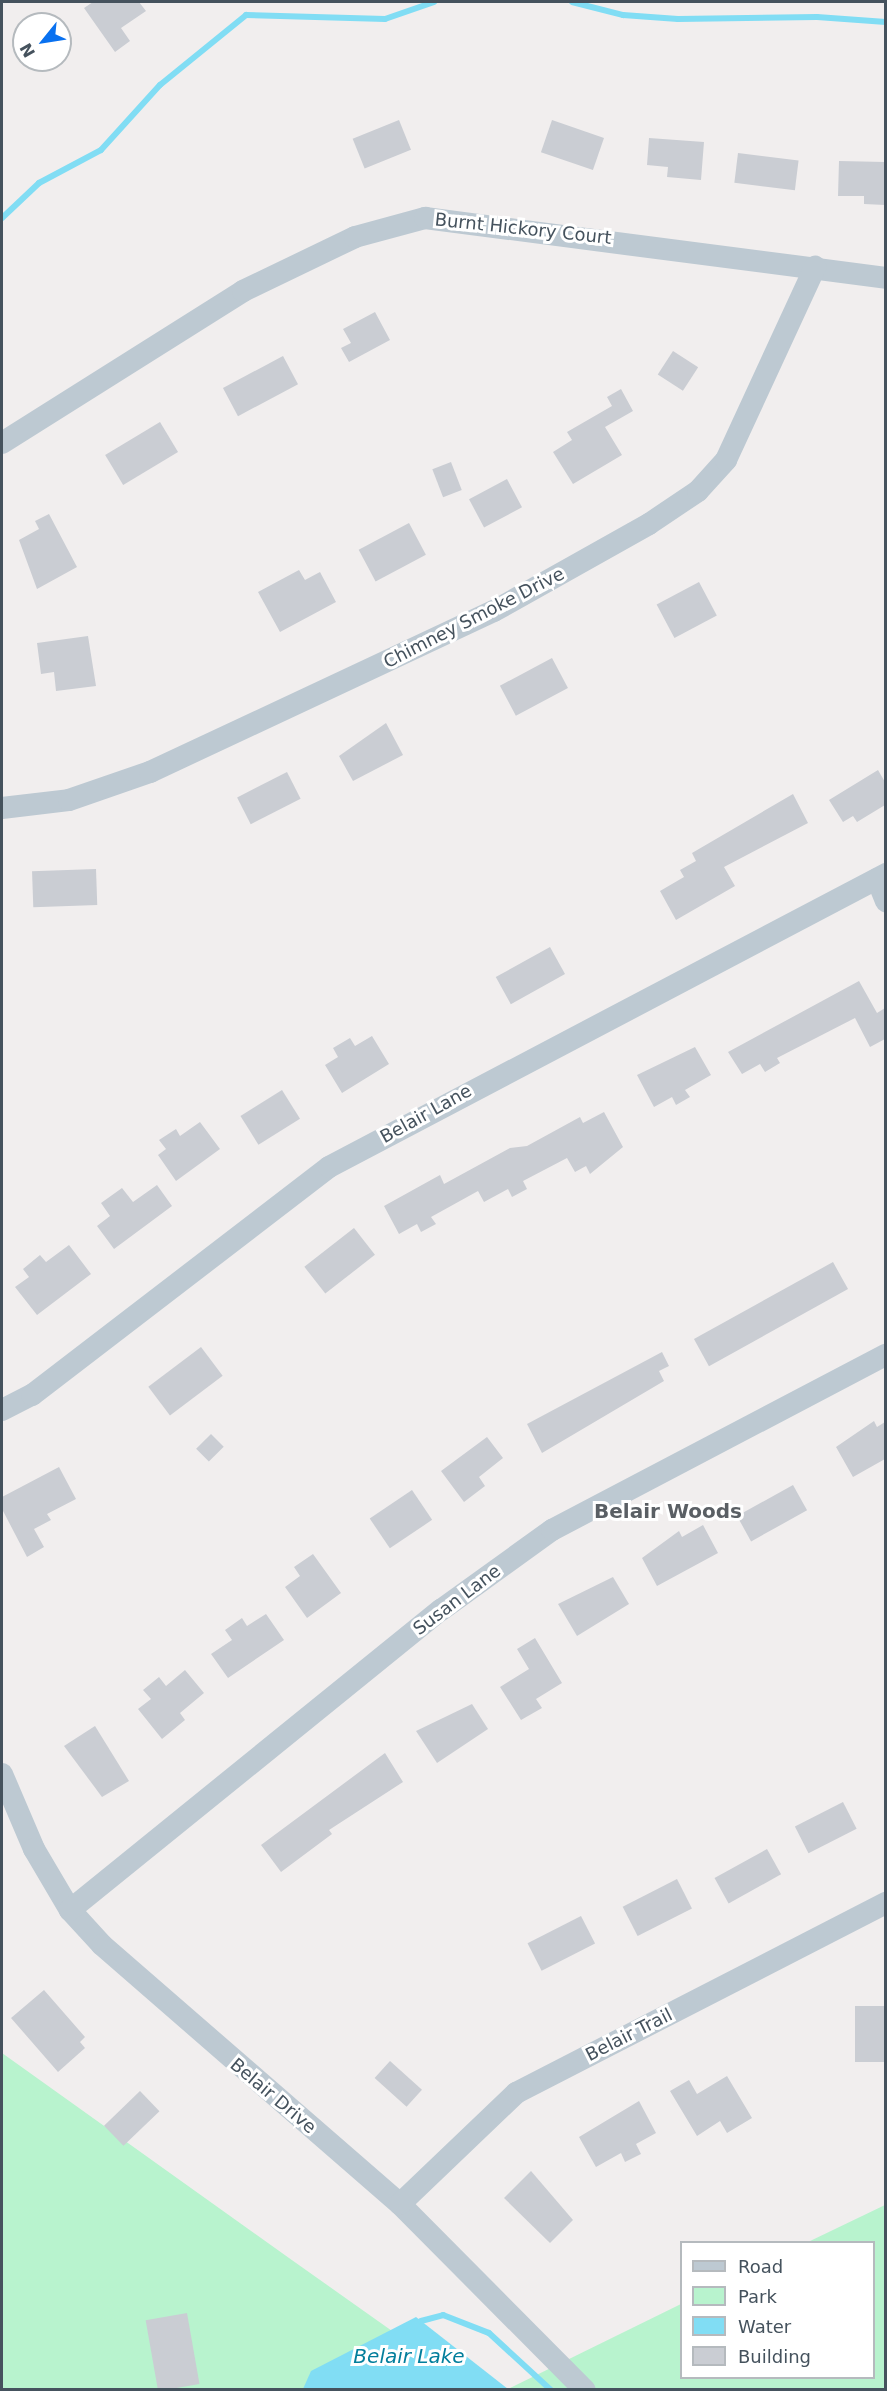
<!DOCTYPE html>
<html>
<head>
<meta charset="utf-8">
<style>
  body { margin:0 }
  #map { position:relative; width:887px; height:2391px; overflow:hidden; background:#f1eeee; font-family:"DejaVu Sans",sans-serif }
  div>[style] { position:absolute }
  .green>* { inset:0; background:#b8f3ce }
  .water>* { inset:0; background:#81ddf4 }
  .stream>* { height:6px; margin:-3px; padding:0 3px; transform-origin:3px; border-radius:3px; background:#81ddf4 }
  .building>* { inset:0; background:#cacdd3; transform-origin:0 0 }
  .minor>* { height:22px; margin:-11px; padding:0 11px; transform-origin:11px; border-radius:11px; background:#bdc9d2 }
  span { translate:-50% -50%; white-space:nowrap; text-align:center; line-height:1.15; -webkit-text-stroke:6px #fff; paint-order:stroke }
  .street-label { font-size:18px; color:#45525d }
  .neighbourhood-label { font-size:20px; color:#5a5f64; font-weight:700 }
  .water-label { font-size:20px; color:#037e9c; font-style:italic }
  .frame { position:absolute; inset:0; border:3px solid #45525d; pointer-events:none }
  .legend { position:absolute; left:680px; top:2241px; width:195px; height:138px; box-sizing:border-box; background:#fff; border:2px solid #b5babe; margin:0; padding:8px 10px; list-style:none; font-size:18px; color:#45525d }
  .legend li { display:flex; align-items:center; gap:12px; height:30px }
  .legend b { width:30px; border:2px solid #b5babe }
  .north { position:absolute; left:12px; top:12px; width:60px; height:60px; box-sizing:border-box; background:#fff; border:2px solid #b5babe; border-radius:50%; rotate:240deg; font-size:16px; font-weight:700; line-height:24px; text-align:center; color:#45525d }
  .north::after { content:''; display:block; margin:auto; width:21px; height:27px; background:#0971f0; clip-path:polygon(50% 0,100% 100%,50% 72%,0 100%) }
</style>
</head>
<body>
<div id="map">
  <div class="green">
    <div style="clip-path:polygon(2px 2053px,289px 2258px,474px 2389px,2px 2389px)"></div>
    <div style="clip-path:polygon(885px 2205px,885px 2389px,506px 2390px,681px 2304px,682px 2378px,874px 2378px,874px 2242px,808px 2242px)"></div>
  </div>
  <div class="water">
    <div style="clip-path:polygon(416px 2317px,508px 2389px,303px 2389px,311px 2371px)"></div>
  </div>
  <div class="stream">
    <div style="left:572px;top:2px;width:53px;rotate:14.3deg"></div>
    <div style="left:623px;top:15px;width:55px;rotate:4.2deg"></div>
    <div style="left:678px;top:19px;width:139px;rotate:-0.8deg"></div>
    <div style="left:817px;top:17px;width:69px;rotate:4.1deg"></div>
    <div style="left:2px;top:218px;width:51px;rotate:-43.4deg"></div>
    <div style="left:39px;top:183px;width:70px;rotate:-28deg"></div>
    <div style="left:101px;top:150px;width:88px;rotate:-47.8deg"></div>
    <div style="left:160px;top:85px;width:111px;rotate:-39.1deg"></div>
    <div style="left:246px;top:15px;width:139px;rotate:1.6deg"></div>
    <div style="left:385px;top:19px;width:52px;rotate:-19.1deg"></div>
    <div style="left:421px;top:2321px;width:23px;rotate:-15deg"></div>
    <div style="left:443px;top:2315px;width:49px;rotate:21.4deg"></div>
    <div style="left:489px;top:2333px;width:84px;rotate:42.6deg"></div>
  </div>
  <div class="building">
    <div style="clip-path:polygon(93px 2px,139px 2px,146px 11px,121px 28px,130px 41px,115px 52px,84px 8px)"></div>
    <div style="left:399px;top:120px;width:32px;height:50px;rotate:68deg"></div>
    <div style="left:552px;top:120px;width:55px;height:34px;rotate:19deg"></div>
    <div style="clip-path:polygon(649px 138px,704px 142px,701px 180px,667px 177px,668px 167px,647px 165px)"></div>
    <div style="left:738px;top:153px;width:61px;height:30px;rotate:7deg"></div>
    <div style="clip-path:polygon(839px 161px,885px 162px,885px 205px,864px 204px,864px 196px,838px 196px)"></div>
    <div style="clip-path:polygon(375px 312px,390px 340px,349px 362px,341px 348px,351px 343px,343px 329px)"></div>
    <div style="left:673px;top:351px;width:30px;height:28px;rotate:33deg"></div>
    <div style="left:283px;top:356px;width:32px;height:68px;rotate:62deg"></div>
    <div style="clip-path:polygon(621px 389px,633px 411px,605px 427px,622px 455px,573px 484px,553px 452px,572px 440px,567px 432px,612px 406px,607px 397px)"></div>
    <div style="left:160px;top:422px;width:35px;height:64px;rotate:59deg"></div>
    <div style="left:451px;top:462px;width:30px;height:20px;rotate:69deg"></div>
    <div style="left:507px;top:479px;width:32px;height:43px;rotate:62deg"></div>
    <div style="clip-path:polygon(49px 514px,77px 567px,37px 589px,19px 540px,39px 529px,35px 521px)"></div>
    <div style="left:409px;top:523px;width:36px;height:57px;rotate:62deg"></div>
    <div style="clip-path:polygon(299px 570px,305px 580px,320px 572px,336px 602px,280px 632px,258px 592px)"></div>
    <div style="left:699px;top:582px;width:38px;height:48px;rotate:62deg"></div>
    <div style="clip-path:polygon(88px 636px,96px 686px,56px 691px,54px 672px,41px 674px,37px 643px)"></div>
    <div style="left:552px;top:658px;width:34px;height:59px;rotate:62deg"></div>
    <div style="clip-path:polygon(386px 723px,403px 755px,353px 781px,339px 756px)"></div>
    <div style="clip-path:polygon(878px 770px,885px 782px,885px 805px,857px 822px,853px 816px,843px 822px,829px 800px)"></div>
    <div style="left:287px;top:772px;width:30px;height:56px;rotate:63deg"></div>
    <div style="clip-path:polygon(793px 794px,808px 823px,724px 867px,735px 886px,676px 920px,660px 891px,684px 877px,680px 870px,696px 861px,692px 853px)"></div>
    <div style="left:96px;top:869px;width:36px;height:64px;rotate:88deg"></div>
    <div style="left:550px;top:947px;width:31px;height:62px;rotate:61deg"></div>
    <div style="clip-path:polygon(859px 981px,877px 1013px,885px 1008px,885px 1039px,870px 1047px,855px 1018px,777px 1058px,780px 1063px,765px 1072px,760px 1064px,742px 1074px,728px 1052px)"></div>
    <div style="clip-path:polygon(372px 1036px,389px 1064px,342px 1093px,325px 1065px,338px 1057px,333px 1048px,350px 1038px,355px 1046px)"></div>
    <div style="clip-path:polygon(695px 1047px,711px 1075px,685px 1090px,690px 1097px,676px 1105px,672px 1097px,654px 1107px,637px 1075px)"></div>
    <div style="left:282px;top:1090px;width:34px;height:49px;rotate:58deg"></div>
    <div style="clip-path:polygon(604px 1112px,623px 1147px,590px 1174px,586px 1166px,575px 1172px,567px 1158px,523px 1181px,527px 1189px,512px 1197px,508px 1189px,484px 1202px,478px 1191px,431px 1217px,436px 1224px,421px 1232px,417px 1224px,399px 1234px,384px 1206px,440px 1175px,444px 1184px,510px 1148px,527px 1146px,580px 1117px,583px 1123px)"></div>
    <div style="clip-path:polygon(200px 1122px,220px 1149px,176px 1181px,158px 1155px,166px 1149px,159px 1140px,176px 1129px,180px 1136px)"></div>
    <div style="clip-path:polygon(157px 1185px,172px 1206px,114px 1249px,97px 1226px,110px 1216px,101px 1203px,122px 1188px,133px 1202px)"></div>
    <div style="left:354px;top:1228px;width:34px;height:63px;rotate:52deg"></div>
    <div style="clip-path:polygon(69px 1245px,91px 1274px,37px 1315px,15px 1287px,29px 1277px,23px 1269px,40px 1255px,46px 1262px)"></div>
    <div style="left:833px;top:1262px;width:31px;height:159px;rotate:61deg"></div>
    <div style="left:201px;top:1347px;width:36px;height:66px;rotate:53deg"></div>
    <div style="clip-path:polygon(662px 1352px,669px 1366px,659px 1371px,664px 1381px,542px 1453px,527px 1424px)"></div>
    <div style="clip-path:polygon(874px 1421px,877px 1427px,885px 1422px,885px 1459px,853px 1477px,836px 1447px)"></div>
    <div style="left:211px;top:1434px;width:18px;height:21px;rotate:45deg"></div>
    <div style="clip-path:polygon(487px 1437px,503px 1458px,479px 1477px,485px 1486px,464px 1502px,441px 1471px)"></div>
    <div style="clip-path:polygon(59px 1467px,76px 1499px,47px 1514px,51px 1520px,34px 1529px,44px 1547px,27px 1557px,2px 1509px,2px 1497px)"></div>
    <div style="left:793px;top:1485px;width:29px;height:64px;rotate:61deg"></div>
    <div style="left:412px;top:1490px;width:36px;height:51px;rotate:56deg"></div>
    <div style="clip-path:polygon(703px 1525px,718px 1553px,657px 1586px,642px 1558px,679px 1531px,682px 1537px)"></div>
    <div style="clip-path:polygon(313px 1554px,341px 1593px,307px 1618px,285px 1587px,300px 1576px,294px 1567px)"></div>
    <div style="clip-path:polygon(613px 1577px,629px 1604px,577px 1636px,558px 1604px)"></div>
    <div style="clip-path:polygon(266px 1614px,284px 1640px,228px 1678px,211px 1654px,232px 1640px,225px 1630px,242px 1618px,247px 1626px)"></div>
    <div style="clip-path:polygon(535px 1638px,562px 1683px,536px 1699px,542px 1708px,521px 1720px,500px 1687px,529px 1669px,517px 1649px)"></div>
    <div style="clip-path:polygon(185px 1670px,204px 1693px,180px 1713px,185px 1720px,162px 1739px,138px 1709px,151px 1699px,143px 1690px,159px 1677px,166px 1686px)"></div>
    <div style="clip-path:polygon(472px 1704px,488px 1729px,437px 1763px,416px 1731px)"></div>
    <div style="clip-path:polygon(95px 1726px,129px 1781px,102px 1797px,64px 1746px)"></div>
    <div style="clip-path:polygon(385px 1753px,403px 1782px,329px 1830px,332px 1834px,281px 1872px,261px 1845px)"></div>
    <div style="left:843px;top:1802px;width:30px;height:54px;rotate:63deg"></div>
    <div style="left:767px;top:1849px;width:29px;height:60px;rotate:61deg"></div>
    <div style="left:677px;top:1879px;width:33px;height:61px;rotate:63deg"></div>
    <div style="left:581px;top:1916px;width:31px;height:60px;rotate:63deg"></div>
    <div style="clip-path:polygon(44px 1990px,85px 2037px,80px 2042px,85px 2048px,58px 2072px,11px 2018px)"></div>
    <div style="left:885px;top:2006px;width:56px;height:30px;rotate:90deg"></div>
    <div style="left:390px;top:2061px;width:43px;height:23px;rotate:42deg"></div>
    <div style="clip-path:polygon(727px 2076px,752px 2118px,727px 2133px,720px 2121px,697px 2136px,670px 2091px,689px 2080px,697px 2094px)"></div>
    <div style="left:140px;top:2091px;width:28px;height:50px;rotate:46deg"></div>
    <div style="clip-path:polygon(639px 2101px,656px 2133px,636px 2144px,641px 2154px,625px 2162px,621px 2153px,596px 2167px,579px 2137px)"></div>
    <div style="clip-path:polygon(531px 2171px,573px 2220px,550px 2243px,504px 2198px)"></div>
    <div style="left:187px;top:2313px;width:72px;height:42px;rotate:80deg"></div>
  </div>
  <div class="minor">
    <div style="left:2px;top:443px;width:285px;rotate:-32.2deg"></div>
    <div style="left:243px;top:291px;width:124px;rotate:-25.7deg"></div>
    <div style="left:355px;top:237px;width:73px;rotate:-15.2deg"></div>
    <div style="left:425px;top:218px;width:465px;rotate:7.4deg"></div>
    <div style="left:2px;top:808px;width:67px;rotate:-6.8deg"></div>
    <div style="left:69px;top:800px;width:86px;rotate:-19.1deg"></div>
    <div style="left:150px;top:772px;width:380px;rotate:-25.1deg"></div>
    <div style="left:494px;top:611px;width:178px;rotate:-29.3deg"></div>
    <div style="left:649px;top:524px;width:59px;rotate:-34deg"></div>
    <div style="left:698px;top:491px;width:42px;rotate:-47.9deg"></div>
    <div style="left:726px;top:460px;width:213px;rotate:-65.2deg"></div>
    <div style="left:877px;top:879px;width:24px;rotate:68deg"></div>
    <div style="left:2px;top:1410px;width:34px;rotate:-27deg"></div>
    <div style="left:32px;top:1395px;width:374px;rotate:-37.5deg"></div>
    <div style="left:329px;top:1167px;width:629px;rotate:-27.75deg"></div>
    <div style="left:2px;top:1774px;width:82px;rotate:66.9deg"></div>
    <div style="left:34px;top:1849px;width:71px;rotate:59.5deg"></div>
    <div style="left:70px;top:1910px;width:47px;rotate:47.6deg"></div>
    <div style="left:102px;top:1945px;width:395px;rotate:41deg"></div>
    <div style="left:400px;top:2204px;width:262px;rotate:45.2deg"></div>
    <div style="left:70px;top:1910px;width:477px;rotate:-39deg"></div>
    <div style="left:441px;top:1610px;width:137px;rotate:-35.8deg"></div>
    <div style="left:552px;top:1530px;width:377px;rotate:-27.7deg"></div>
    <div style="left:400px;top:2204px;width:161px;rotate:-43.7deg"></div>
    <div style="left:516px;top:2093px;width:416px;rotate:-27.2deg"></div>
  </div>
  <div class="street-label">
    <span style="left:523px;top:229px;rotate:6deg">Burnt Hickory Court</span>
    <span style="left:474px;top:618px;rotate:-27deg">Chimney Smoke Drive</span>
    <span style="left:426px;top:1114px;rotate:-29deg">Belair Lane</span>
    <span style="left:457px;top:1600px;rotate:-37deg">Susan Lane</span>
    <span style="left:629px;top:2035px;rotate:-27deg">Belair Trail</span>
    <span style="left:273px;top:2096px;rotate:40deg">Belair Drive</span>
  </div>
  <div class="neighbourhood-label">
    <span style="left:668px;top:1511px">Belair Woods</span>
  </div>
  <div class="water-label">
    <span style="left:409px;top:2356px">Belair Lake</span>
  </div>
  <div class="frame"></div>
  <ul class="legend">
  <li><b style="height:8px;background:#bdc9d2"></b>Road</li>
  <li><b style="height:16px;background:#b8f3ce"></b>Park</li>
  <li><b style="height:16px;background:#81ddf4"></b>Water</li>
  <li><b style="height:16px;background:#cacdd3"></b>Building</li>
  </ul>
  <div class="north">N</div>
</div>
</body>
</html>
